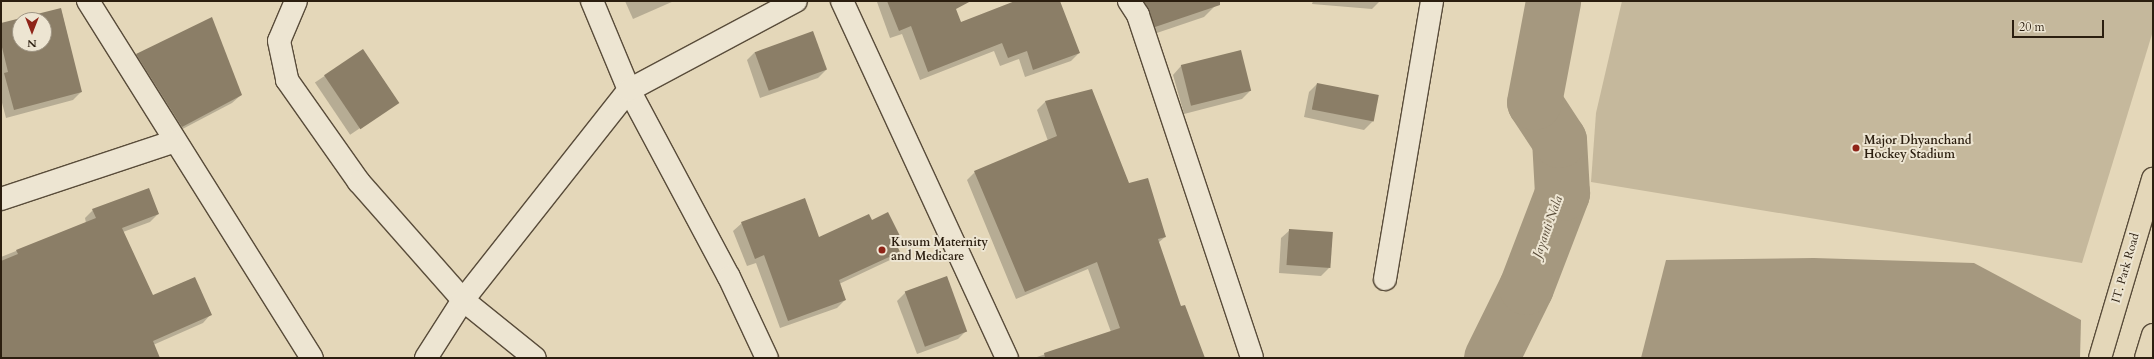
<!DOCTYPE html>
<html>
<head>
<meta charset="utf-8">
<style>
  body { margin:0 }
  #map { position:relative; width:2154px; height:359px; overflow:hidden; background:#e4d7b9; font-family:Cardo,serif }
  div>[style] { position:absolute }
  .green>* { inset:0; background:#c5b89c }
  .water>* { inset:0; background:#a5987f }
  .shadow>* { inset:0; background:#0003; transform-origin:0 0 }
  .river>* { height:55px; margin:-27.5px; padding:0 27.5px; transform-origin:27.5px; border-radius:27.5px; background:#a5987f }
  .building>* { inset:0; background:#8b7e67; transform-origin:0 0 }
  .roads { filter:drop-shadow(1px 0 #594c3a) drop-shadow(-1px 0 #594c3a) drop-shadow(0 1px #594c3a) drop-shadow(0 -1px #594c3a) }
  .minor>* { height:22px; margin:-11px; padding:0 11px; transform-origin:11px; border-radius:11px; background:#ede5d2 }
  .major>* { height:22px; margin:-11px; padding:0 11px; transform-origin:11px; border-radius:11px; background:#e4d7b9 }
  .dots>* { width:11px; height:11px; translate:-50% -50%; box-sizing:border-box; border:2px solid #ede5d2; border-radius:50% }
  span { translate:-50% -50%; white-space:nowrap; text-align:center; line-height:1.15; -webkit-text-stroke:4px #ede5d2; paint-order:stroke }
  .poi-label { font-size:12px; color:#2b1e0f; font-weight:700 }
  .left { translate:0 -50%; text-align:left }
  .street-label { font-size:12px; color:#2b1e0f }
  .water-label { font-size:13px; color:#564936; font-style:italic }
  .frame { position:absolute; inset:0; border:2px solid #2b1e0f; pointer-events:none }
  .north { position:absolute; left:12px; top:12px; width:40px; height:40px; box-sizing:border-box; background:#ede5d2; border:1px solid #9f9584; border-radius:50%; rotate:180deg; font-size:11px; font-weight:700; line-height:16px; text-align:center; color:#2b1e0f }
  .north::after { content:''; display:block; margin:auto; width:14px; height:18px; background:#8f2418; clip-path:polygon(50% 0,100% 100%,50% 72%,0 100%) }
  .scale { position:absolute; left:2012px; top:20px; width:92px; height:18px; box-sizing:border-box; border:2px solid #2b1e0f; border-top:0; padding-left:5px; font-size:12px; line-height:14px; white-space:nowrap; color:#2b1e0f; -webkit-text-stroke:3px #ede5d2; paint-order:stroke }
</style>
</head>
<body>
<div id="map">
  <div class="green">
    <div style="clip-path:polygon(1622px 1px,2153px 1px,2153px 31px,2082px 263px,1591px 182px,1596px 113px)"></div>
  </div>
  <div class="water">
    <div style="clip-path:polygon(1814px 258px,1974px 263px,2081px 320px,2080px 358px,1641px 358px,1666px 260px)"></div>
  </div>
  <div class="shadow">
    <div style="clip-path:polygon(625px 1px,674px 1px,633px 19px)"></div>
    <div style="clip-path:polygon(952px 1px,960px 23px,1018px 1px,1059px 1px,1079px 53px,1071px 61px,1025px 77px,1019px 59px,1000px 66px,994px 51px,920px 80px,902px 34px,890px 38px,877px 2px)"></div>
    <div style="clip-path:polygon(1126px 1px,1213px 1px,1215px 6px,1204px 17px,1145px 37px)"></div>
    <div style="clip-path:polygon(1313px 1px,1380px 1px,1372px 9px,1312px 4px)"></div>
    <div style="clip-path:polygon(evenodd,61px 9px,81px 92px,73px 100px,6px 118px,1px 99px,1px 24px,61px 9px,20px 20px,44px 20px,44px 44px,20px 44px,20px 20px)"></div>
    <div style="left:363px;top:50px;width:63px;height:58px;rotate:56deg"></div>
    <div style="clip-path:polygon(755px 52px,826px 70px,818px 78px,760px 98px,747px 60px)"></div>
    <div style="clip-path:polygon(137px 55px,241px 95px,232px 103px,173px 134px,128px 63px)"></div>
    <div style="clip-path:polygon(1181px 66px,1250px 91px,1242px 99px,1184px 114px,1173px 75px)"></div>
    <div style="clip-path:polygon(1317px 84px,1373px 121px,1364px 130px,1304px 117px,1309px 92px)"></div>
    <div style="clip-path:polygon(1091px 90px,1129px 185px,1165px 237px,1158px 243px,1181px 308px,1204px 358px,1034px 358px,1111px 332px,1088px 269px,1016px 299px,967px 180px,975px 172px,1048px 141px,1037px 110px,1045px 102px)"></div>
    <div style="clip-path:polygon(93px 210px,158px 214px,150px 222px,123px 232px,152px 297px,211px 314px,203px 323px,153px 345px,159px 358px,1px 358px,1px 257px,86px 223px,85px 218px)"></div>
    <div style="clip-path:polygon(871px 221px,898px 236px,894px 241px,898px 252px,890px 260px,839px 284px,845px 300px,837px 308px,780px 328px,756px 263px,747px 266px,733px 231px,742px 223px,819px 239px)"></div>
    <div style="clip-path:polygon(1290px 230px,1329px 268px,1321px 276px,1279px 273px,1281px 238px)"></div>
    <div style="clip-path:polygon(946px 277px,966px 331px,958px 339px,917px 354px,897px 301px,905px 293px)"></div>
  </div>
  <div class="river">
    <div style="left:1491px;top:358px;width:79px;rotate:-63.8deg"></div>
    <div style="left:1526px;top:287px;width:101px;rotate:-69deg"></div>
    <div style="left:1562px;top:193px;width:53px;rotate:-93.2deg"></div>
    <div style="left:1559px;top:140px;width:45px;rotate:-123.3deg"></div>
    <div style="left:1534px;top:102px;width:103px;rotate:-79.3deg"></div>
  </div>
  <div class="building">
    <div style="clip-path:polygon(887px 1px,971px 1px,956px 9px,961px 22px,1015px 1px,1060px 1px,1080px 53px,1033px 70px,1027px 51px,1008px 58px,1002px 43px,928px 72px,911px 26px,899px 31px)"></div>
    <div style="clip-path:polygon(1144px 1px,1220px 1px,1220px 5px,1155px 27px)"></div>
    <div style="clip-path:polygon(evenodd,61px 8px,82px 92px,14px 110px,4px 73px,8px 72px,1px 43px,1px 23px,61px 8px,20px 20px,44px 20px,44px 44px,20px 44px,20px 20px)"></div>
    <div style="clip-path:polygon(212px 17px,242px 95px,182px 127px,136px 54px)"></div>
    <div style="left:813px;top:31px;width:41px;height:62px;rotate:70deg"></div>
    <div style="left:363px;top:49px;width:65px;height:47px;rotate:56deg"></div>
    <div style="left:1241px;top:50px;width:42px;height:62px;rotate:76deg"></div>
    <div style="left:1317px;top:83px;width:63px;height:27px;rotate:11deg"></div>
    <div style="clip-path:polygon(1092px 89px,1129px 183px,1148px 178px,1166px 237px,1158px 239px,1181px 306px,1185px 305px,1205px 358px,1045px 358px,1044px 353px,1120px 328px,1097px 262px,1025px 292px,974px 171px,1057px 136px,1045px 101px)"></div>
    <div style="clip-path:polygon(149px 188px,159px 214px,122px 228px,153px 295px,195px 277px,212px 315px,153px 341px,160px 358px,1px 358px,1px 261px,18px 254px,16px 250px,96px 218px,92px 209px)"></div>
    <div style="clip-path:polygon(805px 198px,819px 237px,869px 214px,872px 220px,888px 212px,900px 236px,894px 239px,900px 252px,839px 280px,846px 300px,788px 321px,764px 255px,755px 259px,741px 222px)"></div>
    <div style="left:1289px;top:229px;width:44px;height:36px;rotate:4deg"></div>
    <div style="left:947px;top:276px;width:59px;height:45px;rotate:70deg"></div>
  </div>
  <div class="roads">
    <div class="minor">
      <div style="left:88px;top:1px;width:421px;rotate:57.9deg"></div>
      <div style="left:296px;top:1px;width:43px;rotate:113deg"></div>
      <div style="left:279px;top:41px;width:40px;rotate:78deg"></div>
      <div style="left:287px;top:80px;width:125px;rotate:54.8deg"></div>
      <div style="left:359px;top:182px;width:157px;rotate:48.6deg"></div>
      <div style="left:463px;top:300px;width:92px;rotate:38.9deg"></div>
      <div style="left:592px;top:1px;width:96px;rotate:67.4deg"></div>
      <div style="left:629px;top:90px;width:212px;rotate:61.9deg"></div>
      <div style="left:729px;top:277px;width:89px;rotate:64.9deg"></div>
      <div style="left:842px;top:1px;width:393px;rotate:65.2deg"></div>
      <div style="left:1129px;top:1px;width:17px;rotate:57deg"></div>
      <div style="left:1138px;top:15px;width:361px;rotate:71.6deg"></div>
      <div style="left:1px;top:199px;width:183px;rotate:-18.4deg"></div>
      <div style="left:1385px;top:279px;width:282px;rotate:-80.4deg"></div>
      <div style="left:426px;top:358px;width:69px;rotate:-57.5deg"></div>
      <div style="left:463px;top:300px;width:268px;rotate:-51.7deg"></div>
      <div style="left:629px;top:90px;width:189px;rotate:-28.1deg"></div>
    </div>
    <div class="major">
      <div style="left:2100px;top:358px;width:187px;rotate:-73.5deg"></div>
      <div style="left:2146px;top:358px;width:24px;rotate:-73deg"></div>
    </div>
  </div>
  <div class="dots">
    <div style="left:1856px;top:148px;background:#8f2418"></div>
    <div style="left:882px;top:250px;background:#8f2418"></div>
  </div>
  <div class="poi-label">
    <span class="left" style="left:1864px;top:148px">Major Dhyanchand<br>Hockey Stadium</span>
    <span class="left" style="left:891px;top:250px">Kusum Maternity<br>and Medicare</span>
  </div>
  <div class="street-label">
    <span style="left:2126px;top:268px;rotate:-74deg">IT. Park Road</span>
  </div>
  <div class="water-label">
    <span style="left:1548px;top:227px;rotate:-70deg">Jayanti Nala</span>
  </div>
  <div class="frame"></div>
  <div class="north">N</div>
  <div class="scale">20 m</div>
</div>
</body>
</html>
